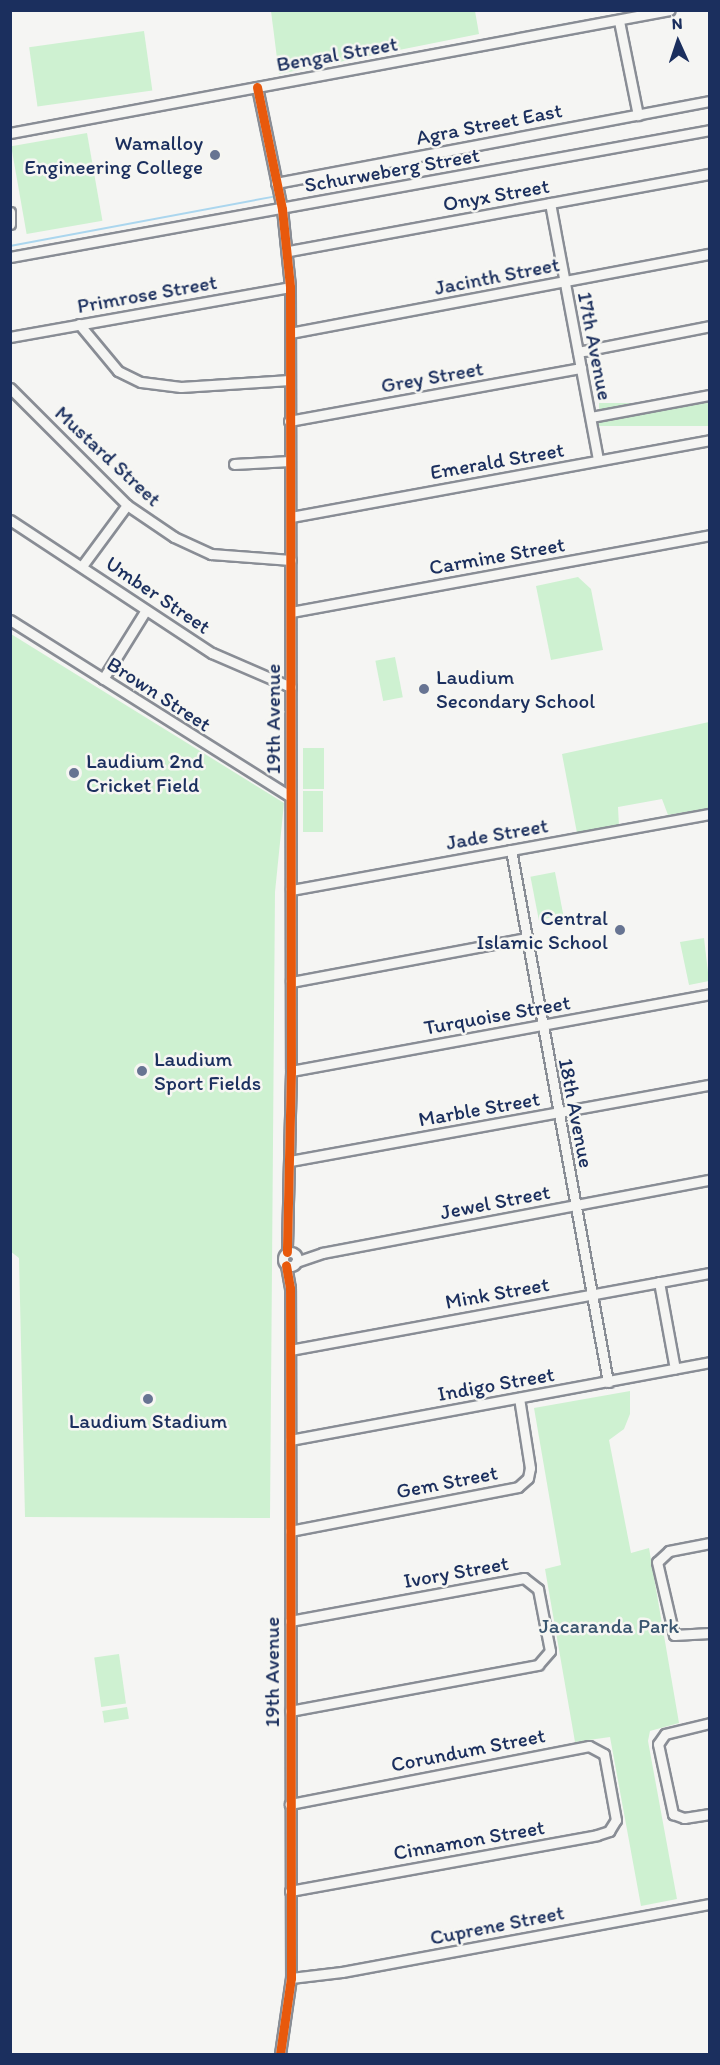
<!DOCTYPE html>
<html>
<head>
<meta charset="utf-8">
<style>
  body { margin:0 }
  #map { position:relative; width:720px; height:2065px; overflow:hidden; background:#f5f5f3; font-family:Itim,sans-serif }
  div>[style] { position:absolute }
  .green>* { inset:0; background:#cef1d1; transform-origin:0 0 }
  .stream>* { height:2px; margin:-1px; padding:0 1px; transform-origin:1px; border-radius:1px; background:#abd6ee }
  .roads { filter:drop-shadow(2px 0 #898d95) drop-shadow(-2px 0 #898d95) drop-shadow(0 2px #898d95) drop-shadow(0 -2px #898d95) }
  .minor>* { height:9px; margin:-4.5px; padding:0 4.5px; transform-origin:4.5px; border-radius:4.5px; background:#f5f5f3 }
  .minor>.ring { margin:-4.5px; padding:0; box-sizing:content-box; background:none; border:9px solid #f5f5f3; border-radius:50% }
  .cycleway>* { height:9px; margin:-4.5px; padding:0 4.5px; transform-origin:4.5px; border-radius:4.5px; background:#e8590c }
  .dots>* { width:16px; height:16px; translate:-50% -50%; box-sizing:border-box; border:3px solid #f6f6f2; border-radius:50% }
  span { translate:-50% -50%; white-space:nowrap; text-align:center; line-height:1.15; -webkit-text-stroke:5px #f6f6f2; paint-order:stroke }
  .street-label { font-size:21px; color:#1b2f5e }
  .poi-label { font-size:21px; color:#1b2f5e }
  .right { translate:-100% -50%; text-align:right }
  .left { translate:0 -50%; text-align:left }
  .park-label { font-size:21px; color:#39556f }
  .frame { position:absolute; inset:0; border:12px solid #1b2f5e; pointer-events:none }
  .north { position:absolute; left:648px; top:12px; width:60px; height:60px; -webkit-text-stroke:4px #f6f6f2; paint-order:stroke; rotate:357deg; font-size:16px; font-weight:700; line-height:24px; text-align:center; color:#1b2f5e }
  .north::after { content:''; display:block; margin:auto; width:21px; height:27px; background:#1b2f5e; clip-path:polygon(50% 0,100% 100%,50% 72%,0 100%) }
</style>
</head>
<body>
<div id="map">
  <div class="green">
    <div style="clip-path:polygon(271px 11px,475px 11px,479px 34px,279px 74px)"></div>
    <div style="left:144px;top:31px;width:60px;height:116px;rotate:82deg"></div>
    <div style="left:87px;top:133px;width:89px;height:77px;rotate:80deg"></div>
    <div style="left:709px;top:403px;width:23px;height:110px;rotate:90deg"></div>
    <div style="clip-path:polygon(578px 577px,591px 589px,603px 650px,551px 660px,536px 586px)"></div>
    <div style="clip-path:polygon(11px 634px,284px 803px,275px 892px,270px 1518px,25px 1517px,19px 1258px,10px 1251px)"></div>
    <div style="left:395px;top:657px;width:41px;height:20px;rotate:79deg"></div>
    <div style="clip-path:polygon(709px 722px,709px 808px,668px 815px,662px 799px,618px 807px,619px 826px,577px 833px,562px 754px)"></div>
    <div style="left:303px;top:748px;width:21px;height:41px"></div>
    <div style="left:303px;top:791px;width:20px;height:41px"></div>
    <div style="left:555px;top:872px;width:44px;height:25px;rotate:79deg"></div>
    <div style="clip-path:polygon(704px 938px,709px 981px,689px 985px,680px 942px)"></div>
    <div style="clip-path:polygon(630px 1391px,630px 1414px,624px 1429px,609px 1440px,631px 1553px,649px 1548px,679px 1723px,650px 1731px,648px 1741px,677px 1899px,641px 1906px,610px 1737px,575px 1742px,545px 1569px,561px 1565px,534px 1408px)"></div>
    <div style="left:119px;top:1654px;width:50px;height:25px;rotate:82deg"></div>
    <div style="left:127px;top:1707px;width:12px;height:25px;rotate:81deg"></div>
  </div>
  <div class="stream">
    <div style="left:10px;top:246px;width:267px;rotate:-10.6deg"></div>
  </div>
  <div class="roads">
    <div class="minor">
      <div style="left:619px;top:21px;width:96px;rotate:78.6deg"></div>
      <div style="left:257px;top:87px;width:125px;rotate:78.4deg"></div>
      <div style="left:282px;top:209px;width:78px;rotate:84.1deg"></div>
      <div style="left:290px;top:287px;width:784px;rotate:89.93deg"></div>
      <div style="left:291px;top:1071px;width:181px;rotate:91.3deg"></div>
      <div style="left:10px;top:133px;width:671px;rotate:-10.56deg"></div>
      <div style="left:276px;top:183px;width:442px;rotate:-10.7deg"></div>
      <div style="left:550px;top:203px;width:261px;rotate:79.4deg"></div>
      <div style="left:10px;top:212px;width:12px;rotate:90deg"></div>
      <div style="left:289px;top:251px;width:428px;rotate:-10.4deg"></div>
      <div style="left:10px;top:257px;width:711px;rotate:-10.28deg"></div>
      <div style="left:79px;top:324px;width:61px;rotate:50.3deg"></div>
      <div style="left:118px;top:371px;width:25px;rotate:26deg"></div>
      <div style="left:141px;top:382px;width:40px;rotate:7.1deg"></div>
      <div style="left:181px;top:387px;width:109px;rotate:-3.7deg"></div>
      <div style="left:290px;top:333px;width:427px;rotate:-10.7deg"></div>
      <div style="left:10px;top:337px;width:284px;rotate:-10.1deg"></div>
      <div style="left:578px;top:352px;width:135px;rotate:-11.1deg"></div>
      <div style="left:10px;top:388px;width:165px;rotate:45deg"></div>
      <div style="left:127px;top:505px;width:57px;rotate:34.2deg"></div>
      <div style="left:174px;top:537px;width:41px;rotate:24.7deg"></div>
      <div style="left:211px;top:554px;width:80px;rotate:4.3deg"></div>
      <div style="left:591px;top:417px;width:121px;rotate:-10.5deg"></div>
      <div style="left:289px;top:421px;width:297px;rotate:-10.3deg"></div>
      <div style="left:234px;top:464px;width:56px;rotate:-3.1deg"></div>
      <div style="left:291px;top:517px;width:426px;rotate:-10.4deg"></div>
      <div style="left:10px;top:520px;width:242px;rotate:33.4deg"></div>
      <div style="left:212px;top:653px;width:86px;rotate:23.3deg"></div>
      <div style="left:82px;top:566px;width:76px;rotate:-53.6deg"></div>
      <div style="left:291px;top:612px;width:426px;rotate:-10.4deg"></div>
      <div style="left:10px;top:620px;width:331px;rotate:32.2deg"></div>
      <div style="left:103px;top:679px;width:81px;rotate:-58.1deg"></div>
      <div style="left:511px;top:850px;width:541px;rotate:79.67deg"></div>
      <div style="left:291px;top:890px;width:426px;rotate:-10.3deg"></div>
      <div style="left:291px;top:982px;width:238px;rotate:-10.6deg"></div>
      <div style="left:291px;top:1071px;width:426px;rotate:-10.4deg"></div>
      <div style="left:290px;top:1161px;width:427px;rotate:-10.3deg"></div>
      <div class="ring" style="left:283px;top:1252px;width:5px;height:5px"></div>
      <div style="left:296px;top:1262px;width:28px;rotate:-19deg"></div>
      <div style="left:322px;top:1253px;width:395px;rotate:-10.7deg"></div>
      <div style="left:659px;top:1282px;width:88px;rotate:79.6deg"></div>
      <div style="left:290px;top:1350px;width:427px;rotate:-10.4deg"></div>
      <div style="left:290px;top:1440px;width:427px;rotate:-10.5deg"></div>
      <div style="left:290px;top:1531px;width:232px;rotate:-10.9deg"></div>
      <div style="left:518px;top:1487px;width:13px;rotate:-42deg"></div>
      <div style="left:528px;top:1478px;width:10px;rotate:-79deg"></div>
      <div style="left:530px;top:1468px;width:71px;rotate:-98.9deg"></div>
      <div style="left:710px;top:1543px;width:42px;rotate:169deg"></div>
      <div style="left:669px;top:1551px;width:16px;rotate:137deg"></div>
      <div style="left:657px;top:1562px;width:75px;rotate:76.9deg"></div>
      <div style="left:674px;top:1635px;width:36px;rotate:-3deg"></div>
      <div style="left:290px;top:1621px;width:238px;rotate:-10.4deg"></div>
      <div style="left:524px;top:1578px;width:18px;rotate:38deg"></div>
      <div style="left:538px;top:1589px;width:63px;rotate:79deg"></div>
      <div style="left:550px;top:1651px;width:18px;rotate:131deg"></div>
      <div style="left:538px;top:1665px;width:252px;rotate:169.5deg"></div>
      <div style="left:710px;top:1723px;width:46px;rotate:166.3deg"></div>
      <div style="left:665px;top:1734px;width:12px;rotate:125deg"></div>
      <div style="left:658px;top:1744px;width:72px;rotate:77.9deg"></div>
      <div style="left:673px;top:1814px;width:12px;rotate:20deg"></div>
      <div style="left:684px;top:1818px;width:26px;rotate:-9deg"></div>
      <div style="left:290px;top:1891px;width:312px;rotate:-10.3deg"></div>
      <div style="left:597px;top:1835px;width:13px;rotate:-18deg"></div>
      <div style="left:609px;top:1831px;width:13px;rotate:-58deg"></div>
      <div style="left:616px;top:1820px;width:67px;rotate:-100.3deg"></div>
      <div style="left:604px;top:1754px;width:17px;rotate:-152deg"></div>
      <div style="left:589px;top:1746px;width:305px;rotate:169deg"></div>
      <div style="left:291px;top:1978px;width:51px;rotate:-6.7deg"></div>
      <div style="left:342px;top:1972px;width:374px;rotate:-10.5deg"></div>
      <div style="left:280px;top:2054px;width:77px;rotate:-81.8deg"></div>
      <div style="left:291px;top:1978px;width:690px;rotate:-90.08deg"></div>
      <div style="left:290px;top:1288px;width:23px;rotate:-100deg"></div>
    </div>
  </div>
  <div class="cycleway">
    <div style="left:257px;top:87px;width:125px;rotate:78.4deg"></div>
    <div style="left:282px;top:209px;width:78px;rotate:84.1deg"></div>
    <div style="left:290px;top:287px;width:784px;rotate:89.93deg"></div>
    <div style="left:291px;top:1071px;width:181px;rotate:91.3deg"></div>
    <div style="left:280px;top:2054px;width:77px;rotate:-81.8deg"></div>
    <div style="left:291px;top:1978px;width:690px;rotate:-90.08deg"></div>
    <div style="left:290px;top:1288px;width:23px;rotate:-100deg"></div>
  </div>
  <div class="dots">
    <div style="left:215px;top:155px;background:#677492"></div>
    <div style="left:424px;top:689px;background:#677492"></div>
    <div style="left:74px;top:773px;background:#677492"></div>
    <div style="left:620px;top:930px;background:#677492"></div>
    <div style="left:142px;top:1071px;background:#677492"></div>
    <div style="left:148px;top:1399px;background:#677492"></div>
  </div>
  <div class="street-label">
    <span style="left:337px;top:54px;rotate:-10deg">Bengal Street</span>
    <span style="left:489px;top:124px;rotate:-11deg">Agra Street East</span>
    <span style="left:392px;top:170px;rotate:-10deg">Schurweberg Street</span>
    <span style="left:496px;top:195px;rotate:-10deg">Onyx Street</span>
    <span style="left:497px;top:276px;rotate:-11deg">Jacinth Street</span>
    <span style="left:147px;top:294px;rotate:-10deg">Primrose Street</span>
    <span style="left:595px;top:346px;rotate:79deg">17th Avenue</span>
    <span style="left:432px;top:377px;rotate:-10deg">Grey Street</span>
    <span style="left:108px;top:456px;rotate:43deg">Mustard Street</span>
    <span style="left:497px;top:461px;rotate:-10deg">Emerald Street</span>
    <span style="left:497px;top:556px;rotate:-10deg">Carmine Street</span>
    <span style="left:158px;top:595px;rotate:34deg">Umber Street</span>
    <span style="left:159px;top:694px;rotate:33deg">Brown Street</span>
    <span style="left:273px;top:719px;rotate:-90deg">19th Avenue</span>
    <span style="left:497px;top:834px;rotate:-10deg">Jade Street</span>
    <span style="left:497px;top:1015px;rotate:-10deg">Turquoise Street</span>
    <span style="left:479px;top:1109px;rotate:-10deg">Marble Street</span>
    <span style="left:576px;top:1113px;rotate:79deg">18th Avenue</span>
    <span style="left:495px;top:1202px;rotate:-11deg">Jewel Street</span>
    <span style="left:497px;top:1293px;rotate:-10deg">Mink Street</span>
    <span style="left:496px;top:1384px;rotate:-10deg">Indigo Street</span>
    <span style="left:447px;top:1482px;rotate:-11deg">Gem Street</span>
    <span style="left:456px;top:1572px;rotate:-10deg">Ivory Street</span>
    <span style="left:272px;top:1672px;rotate:-90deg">19th Avenue</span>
    <span style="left:468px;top:1750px;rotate:-11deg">Corundum Street</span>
    <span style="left:469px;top:1840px;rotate:-10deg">Cinnamon Street</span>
    <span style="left:497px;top:1925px;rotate:-11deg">Cuprene Street</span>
  </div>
  <div class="poi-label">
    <span class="right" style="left:203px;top:155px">Wamalloy<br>Engineering College</span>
    <span class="left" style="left:436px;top:689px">Laudium<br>Secondary School</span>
    <span class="left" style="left:86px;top:773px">Laudium 2nd<br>Cricket Field</span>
    <span class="right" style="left:608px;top:930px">Central<br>Islamic School</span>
    <span class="left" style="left:154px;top:1071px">Laudium<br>Sport Fields</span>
    <span style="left:148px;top:1421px">Laudium Stadium</span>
  </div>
  <div class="park-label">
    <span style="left:609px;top:1626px">Jacaranda Park</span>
  </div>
  <div class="frame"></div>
  <div class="north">N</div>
</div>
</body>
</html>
